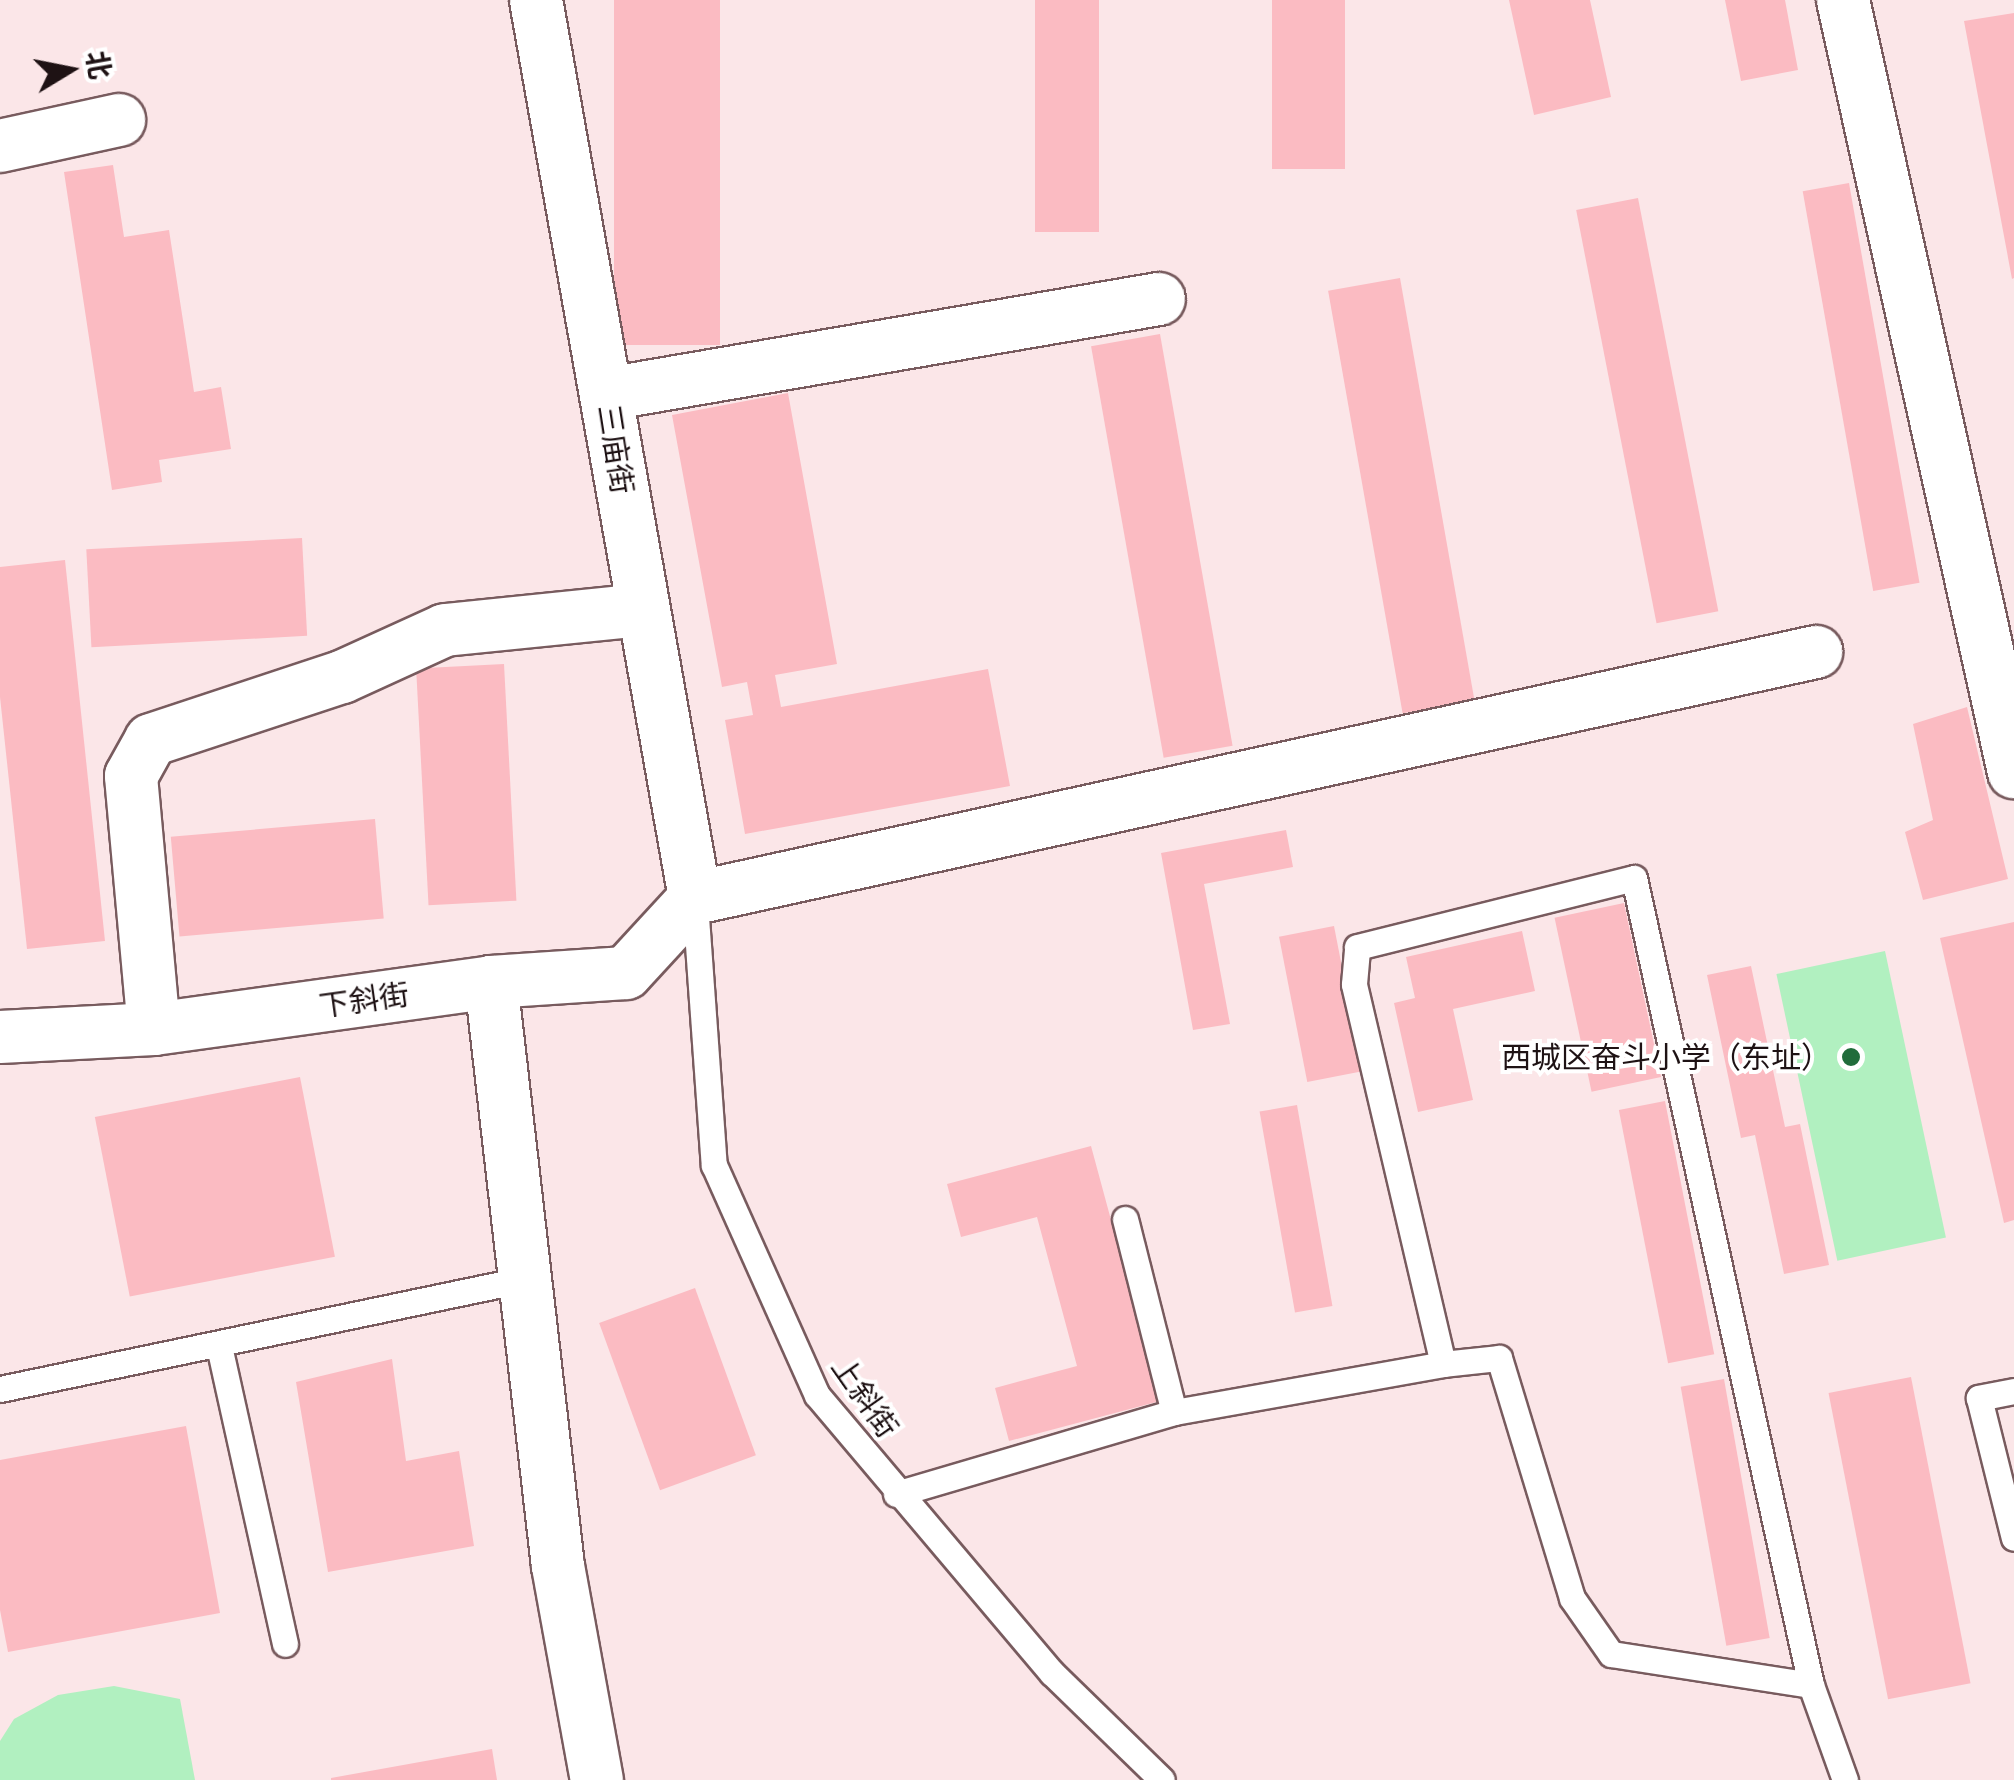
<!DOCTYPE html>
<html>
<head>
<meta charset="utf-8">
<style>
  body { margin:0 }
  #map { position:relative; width:2014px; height:1780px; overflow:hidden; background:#fbe6e8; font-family:"Noto Sans","Noto Sans SC",sans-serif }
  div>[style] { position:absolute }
  .green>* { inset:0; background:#b1f0c0; transform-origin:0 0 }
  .building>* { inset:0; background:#fbbbc2; transform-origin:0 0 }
  .roads { filter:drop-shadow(2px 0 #785b5e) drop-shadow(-2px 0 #785b5e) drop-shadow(0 2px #785b5e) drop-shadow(0 -2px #785b5e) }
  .lane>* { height:25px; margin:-12.5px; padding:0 12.5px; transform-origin:12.5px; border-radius:12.5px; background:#fff }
  .street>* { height:52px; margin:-26px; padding:0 26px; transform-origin:26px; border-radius:26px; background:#fff }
  .dots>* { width:28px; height:28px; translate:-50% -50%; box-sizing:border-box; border:5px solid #fff; border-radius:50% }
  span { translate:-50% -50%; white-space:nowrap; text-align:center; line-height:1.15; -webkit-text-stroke:8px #fff; paint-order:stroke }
  .street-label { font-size:30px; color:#1e1214 }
  .poi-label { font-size:30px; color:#1e1214 }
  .right { translate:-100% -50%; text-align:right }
  .north { position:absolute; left:20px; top:20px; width:100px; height:100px; -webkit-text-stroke:8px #fff; paint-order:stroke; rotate:80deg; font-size:28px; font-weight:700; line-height:40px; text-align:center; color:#1e1214 }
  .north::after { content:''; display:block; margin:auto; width:35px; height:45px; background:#1e1214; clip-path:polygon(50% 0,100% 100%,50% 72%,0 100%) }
</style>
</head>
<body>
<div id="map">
  <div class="green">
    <div style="left:1885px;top:951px;width:293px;height:111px;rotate:78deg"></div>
    <div style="clip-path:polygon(114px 1686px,180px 1699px,195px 1780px,0 1780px,0 1741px,14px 1719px,58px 1695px)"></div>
  </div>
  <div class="building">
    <div style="left:614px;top:0;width:106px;height:345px"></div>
    <div style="left:1035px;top:0;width:64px;height:232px"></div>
    <div style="left:1272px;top:0;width:73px;height:169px"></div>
    <div style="clip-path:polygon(1509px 0,1590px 0,1611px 97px,1534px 115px)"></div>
    <div style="clip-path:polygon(1725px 0,1785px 0,1798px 70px,1741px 81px)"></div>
    <div style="clip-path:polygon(2014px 13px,2014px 278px,2012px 279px,1964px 21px)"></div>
    <div style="clip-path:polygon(113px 165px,124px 237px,169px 230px,194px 392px,221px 387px,231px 449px,159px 460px,162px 482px,112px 490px,64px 172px)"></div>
    <div style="left:1849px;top:183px;width:406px;height:47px;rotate:80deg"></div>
    <div style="left:1638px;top:198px;width:421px;height:63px;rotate:79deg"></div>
    <div style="left:1400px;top:278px;width:429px;height:73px;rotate:80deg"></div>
    <div style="left:1160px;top:334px;width:418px;height:70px;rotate:80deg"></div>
    <div style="clip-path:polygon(788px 393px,837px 664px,775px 675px,781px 707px,988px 669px,1010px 786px,745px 834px,725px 720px,753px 715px,747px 682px,722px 687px,672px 415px)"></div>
    <div style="left:302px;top:538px;width:98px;height:216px;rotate:87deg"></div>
    <div style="clip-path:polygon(65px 560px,105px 941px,27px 949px,0 697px,0 567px)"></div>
    <div style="left:504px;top:664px;width:237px;height:88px;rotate:87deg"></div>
    <div style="clip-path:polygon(1967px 707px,2008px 879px,1923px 900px,1905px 832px,1933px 820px,1913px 724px)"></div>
    <div style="left:375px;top:819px;width:100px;height:205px;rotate:85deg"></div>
    <div style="clip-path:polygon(1286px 830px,1293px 867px,1204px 884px,1230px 1024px,1193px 1030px,1161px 853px)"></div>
    <div style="left:1624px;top:903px;width:178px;height:71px;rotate:78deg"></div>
    <div style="clip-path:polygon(2014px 922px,2014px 1220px,2004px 1223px,1940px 938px)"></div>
    <div style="left:1334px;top:926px;width:148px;height:56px;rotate:79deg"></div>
    <div style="clip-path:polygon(1522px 931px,1535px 991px,1453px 1009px,1473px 1100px,1418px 1112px,1394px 1003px,1415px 998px,1406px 957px)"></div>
    <div style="clip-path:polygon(1751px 966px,1785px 1127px,1800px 1124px,1829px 1265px,1784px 1274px,1755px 1135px,1741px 1138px,1707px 975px)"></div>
    <div style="left:300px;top:1077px;width:183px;height:209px;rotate:79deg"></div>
    <div style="left:1665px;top:1101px;width:258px;height:47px;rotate:79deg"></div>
    <div style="left:1297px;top:1105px;width:204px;height:38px;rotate:80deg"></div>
    <div style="clip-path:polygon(1091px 1146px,1160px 1401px,1009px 1441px,995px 1388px,1077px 1366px,1037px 1217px,961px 1237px,947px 1184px)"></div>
    <div style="left:695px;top:1288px;width:178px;height:102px;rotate:70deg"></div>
    <div style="clip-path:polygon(392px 1359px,406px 1461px,459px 1451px,474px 1546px,328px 1572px,296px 1382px)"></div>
    <div style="left:1911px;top:1377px;width:312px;height:84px;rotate:79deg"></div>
    <div style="left:1724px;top:1379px;width:263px;height:44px;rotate:80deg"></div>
    <div style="clip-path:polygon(186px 1426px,220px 1613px,8px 1652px,0 1610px,0 1460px)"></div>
    <div style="clip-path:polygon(492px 1749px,497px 1780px,331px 1780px,331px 1778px)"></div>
  </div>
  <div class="roads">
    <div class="lane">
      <div style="left:695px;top:903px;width:263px;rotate:85.9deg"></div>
      <div style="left:714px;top:1165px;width:252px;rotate:65.9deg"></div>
      <div style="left:817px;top:1395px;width:364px;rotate:49.8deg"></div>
      <div style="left:1052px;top:1673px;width:153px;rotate:44.2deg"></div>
      <div style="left:1125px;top:1219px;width:199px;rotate:75.8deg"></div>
      <div style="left:219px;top:1346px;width:305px;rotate:77.5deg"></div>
      <div style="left:0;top:1389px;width:532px;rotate:-11.82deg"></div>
      <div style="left:2014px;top:1391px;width:36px;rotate:169deg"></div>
      <div style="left:1979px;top:1398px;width:144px;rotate:76deg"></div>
      <div style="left:896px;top:1494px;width:290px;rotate:-16.4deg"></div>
      <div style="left:1174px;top:1412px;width:273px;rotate:-10.1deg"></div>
      <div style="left:1811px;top:1685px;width:202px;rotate:-171.2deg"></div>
      <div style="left:1611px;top:1654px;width:68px;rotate:-124.9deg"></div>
      <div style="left:1572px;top:1598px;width:251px;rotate:-106.9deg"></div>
      <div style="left:1499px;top:1358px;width:56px;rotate:173.9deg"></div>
      <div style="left:1443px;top:1364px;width:390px;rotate:-103.2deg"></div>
      <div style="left:1354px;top:984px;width:37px;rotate:-85deg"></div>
      <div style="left:1357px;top:947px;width:285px;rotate:-14deg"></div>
      <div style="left:1634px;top:878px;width:826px;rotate:77.63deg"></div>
      <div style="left:1811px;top:1685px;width:101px;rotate:70.3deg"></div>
    </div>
    <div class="street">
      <div style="left:536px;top:0;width:912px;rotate:79.96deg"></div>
      <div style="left:1843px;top:0;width:791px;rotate:77.51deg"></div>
      <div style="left:0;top:146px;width:122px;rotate:-12.3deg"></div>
      <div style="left:607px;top:394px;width:560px;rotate:-9.77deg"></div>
      <div style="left:695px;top:898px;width:1148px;rotate:-12.38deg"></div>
      <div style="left:491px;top:982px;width:588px;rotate:83.46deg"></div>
      <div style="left:558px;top:1566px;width:218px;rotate:79.7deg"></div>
      <div style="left:154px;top:1029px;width:254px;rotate:-95.2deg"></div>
      <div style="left:131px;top:776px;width:41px;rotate:-60.9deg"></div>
      <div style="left:151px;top:740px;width:201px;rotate:-18.3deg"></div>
      <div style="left:342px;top:677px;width:113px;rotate:-24.5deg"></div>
      <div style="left:445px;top:630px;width:199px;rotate:-5.8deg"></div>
      <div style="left:0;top:1037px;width:154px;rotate:-3deg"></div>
      <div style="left:154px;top:1029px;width:340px;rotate:-7.9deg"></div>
      <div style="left:491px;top:982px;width:135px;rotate:-3.8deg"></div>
      <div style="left:626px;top:973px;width:102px;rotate:-47.4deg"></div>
    </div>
  </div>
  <div class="dots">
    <div style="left:1851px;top:1057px;background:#206c3b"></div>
  </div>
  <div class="street-label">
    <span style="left:616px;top:449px;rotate:81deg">三庙街</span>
    <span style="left:364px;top:1000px;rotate:-8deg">下斜街</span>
    <span style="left:865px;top:1397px;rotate:55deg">上斜街</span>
  </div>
  <div class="poi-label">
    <span class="right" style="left:1831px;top:1057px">西城区奋斗小学（东址）</span>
  </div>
  <div class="north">北</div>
</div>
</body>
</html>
